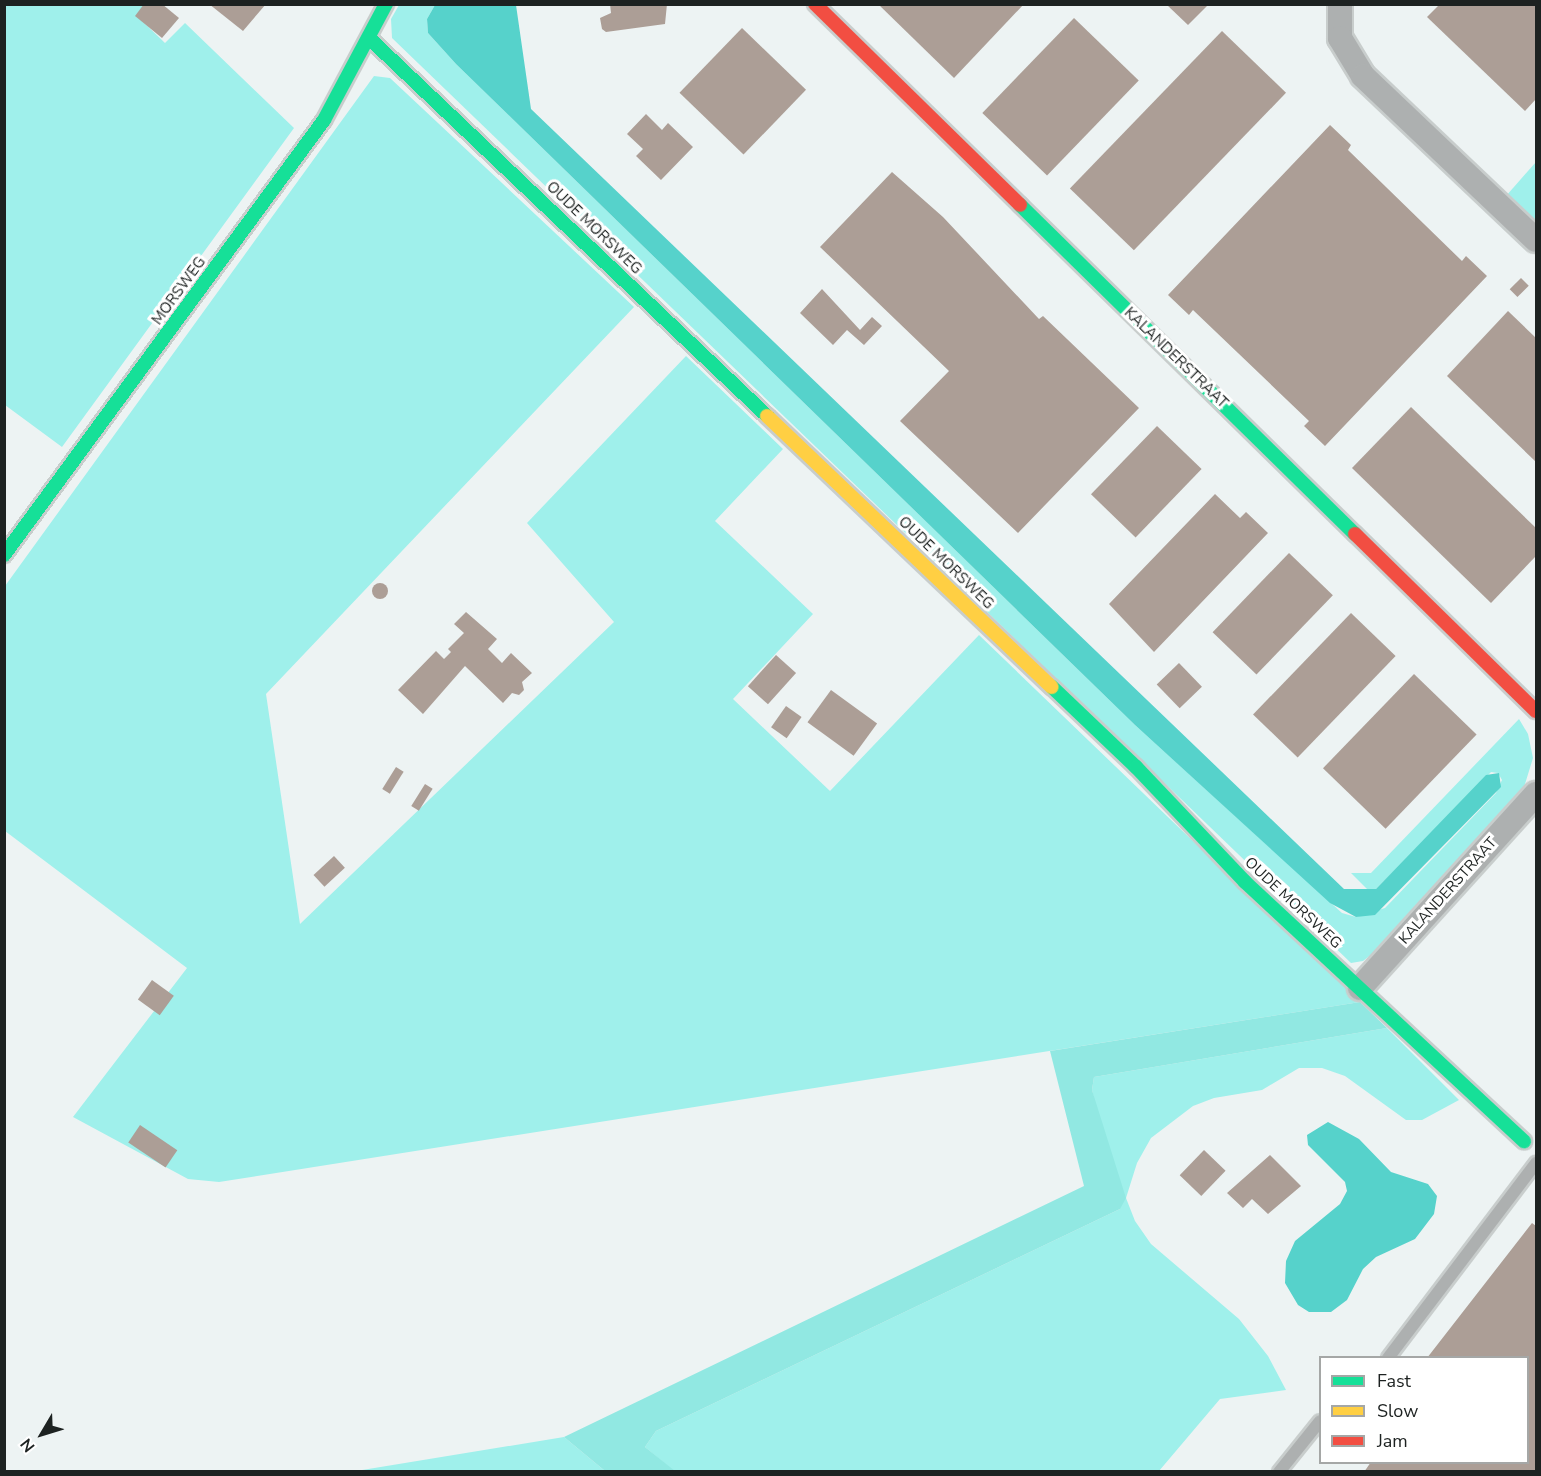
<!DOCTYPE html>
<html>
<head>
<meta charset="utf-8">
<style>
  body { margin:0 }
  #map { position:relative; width:1541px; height:1476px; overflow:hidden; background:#edf3f3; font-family:"Nunito Sans",sans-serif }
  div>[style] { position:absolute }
  .green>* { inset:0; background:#9ff0eb }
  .forest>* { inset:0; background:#91e8e2 }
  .water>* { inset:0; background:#56d2cb }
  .building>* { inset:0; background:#ac9e96; transform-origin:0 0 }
  .round { border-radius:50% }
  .roads { filter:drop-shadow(2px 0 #c8cdcc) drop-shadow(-2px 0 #c8cdcc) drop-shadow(0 2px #c8cdcc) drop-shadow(0 -2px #c8cdcc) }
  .lane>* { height:12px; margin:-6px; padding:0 6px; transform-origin:6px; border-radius:6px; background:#adb0b0 }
  .street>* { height:24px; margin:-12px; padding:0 12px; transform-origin:12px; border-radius:12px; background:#adb0b0 }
  .fast>* { height:14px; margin:-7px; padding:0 7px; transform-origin:7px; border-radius:7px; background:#16e098 }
  .slow>* { height:14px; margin:-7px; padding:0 7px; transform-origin:7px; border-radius:7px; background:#ffcf43 }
  .jam>* { height:14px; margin:-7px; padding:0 7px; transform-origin:7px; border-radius:7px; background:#f24e42 }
  span { translate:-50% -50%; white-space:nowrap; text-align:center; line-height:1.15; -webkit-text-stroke:6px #fff; paint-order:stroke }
  .street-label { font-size:15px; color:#1d2221 }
  .frame { position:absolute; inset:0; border:6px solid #1d2221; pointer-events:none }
  .legend { position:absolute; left:1319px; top:1356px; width:210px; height:108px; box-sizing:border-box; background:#fff; border:2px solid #a5a7a6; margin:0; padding:8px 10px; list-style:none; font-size:18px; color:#1d2221 }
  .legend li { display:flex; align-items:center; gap:12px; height:30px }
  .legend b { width:30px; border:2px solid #a5a7a6 }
  .north { position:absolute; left:12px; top:1404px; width:60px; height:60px; -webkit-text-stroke:4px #fff; paint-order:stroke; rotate:232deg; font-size:16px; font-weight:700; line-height:24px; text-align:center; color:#1d2221 }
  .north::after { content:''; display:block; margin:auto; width:21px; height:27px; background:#1d2221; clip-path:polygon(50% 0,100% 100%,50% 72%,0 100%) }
</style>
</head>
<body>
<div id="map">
  <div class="green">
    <div style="clip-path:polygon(5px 5px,148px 5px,137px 16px,165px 43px,185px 23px,294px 128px,62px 447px,5px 405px)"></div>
    <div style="clip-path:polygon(399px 5px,435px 5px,427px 19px,428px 33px,456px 64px,1135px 725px,1342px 913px,1356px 917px,1385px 908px,1496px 793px,1502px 780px,1498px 773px,1491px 772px,1376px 889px,1368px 890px,1351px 873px,1371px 873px,1519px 719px,1528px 734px,1533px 758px,1521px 797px,1376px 951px,1363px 961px,1351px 963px,392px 38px,391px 19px)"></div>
    <div style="clip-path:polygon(374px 76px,390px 78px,634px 307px,266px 694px,300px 924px,614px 622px,527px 523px,686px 356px,783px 449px,715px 521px,813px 614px,733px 699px,830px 791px,979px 635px,1360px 1002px,219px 1182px,188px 1179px,73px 1117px,187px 968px,5px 831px,5px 586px)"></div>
    <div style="clip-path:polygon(1536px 162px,1536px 225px,1506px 196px)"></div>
    <div style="clip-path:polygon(1387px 1028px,1459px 1100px,1422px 1120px,1406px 1120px,1345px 1076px,1322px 1068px,1299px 1068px,1262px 1090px,1214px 1098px,1193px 1106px,1151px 1138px,1137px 1163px,1126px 1198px,1135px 1221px,1151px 1244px,1239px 1319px,1268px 1356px,1286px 1390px,1220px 1399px,1159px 1471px,675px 1472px,645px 1447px,656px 1431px,1120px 1209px,1092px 1090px,1094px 1077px)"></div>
    <div style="clip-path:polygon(564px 1437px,605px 1471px,350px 1472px)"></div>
  </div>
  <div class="forest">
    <div style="clip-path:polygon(1360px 1002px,1387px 1028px,1094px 1077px,1092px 1090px,1126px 1198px,1120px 1209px,656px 1431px,645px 1447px,675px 1471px,605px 1471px,564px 1437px,1084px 1186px,1050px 1051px)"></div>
  </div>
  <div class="water">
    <div style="clip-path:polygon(435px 5px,516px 5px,531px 109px,1344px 889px,1376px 889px,1486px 775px,1499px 773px,1501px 787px,1375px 915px,1356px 917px,1330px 903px,1135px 725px,456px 64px,428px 33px,427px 19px)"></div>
    <div style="clip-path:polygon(1328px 1122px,1359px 1139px,1391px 1172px,1428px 1184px,1437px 1196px,1434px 1214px,1415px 1239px,1376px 1257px,1363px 1269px,1347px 1300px,1331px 1312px,1309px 1312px,1298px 1305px,1285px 1283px,1286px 1261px,1295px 1241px,1340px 1204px,1347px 1191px,1345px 1182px,1308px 1145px,1307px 1135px)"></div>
  </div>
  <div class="building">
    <div style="clip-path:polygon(144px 4px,162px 4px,179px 18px,162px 38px,135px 16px)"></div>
    <div style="clip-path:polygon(209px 4px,266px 4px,243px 31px)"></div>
    <div style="clip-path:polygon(610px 4px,667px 4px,665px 24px,606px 32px,602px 29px,600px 18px,611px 13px)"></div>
    <div style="clip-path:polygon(878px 4px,1024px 4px,954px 78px)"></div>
    <div style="clip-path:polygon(1440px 4px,1536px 4px,1536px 99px,1525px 111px,1427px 17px)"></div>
    <div style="clip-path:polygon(1167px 5px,1208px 5px,1188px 25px)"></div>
    <div style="left:1074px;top:18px;width:90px;height:132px;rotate:44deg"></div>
    <div style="left:742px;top:28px;width:89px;height:90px;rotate:44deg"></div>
    <div style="left:1222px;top:31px;width:89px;height:219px;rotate:44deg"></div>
    <div style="clip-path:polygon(646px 114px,662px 130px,668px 123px,693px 147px,661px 180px,636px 156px,643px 149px,627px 134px)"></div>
    <div style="clip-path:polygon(1330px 125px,1351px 145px,1348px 150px,1462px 261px,1466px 256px,1487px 276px,1325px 446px,1304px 426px,1309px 421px,1193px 310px,1189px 315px,1168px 295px)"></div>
    <div style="clip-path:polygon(892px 172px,943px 217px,1039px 319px,1043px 316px,1139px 408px,1018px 533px,900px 421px,949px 371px,820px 247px)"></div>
    <div style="left:1521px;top:278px;width:11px;height:16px;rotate:45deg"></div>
    <div style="clip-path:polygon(822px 289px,860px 330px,872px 317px,882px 326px,864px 345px,847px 330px,833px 345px,800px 313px)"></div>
    <div style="clip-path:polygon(1508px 311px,1536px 338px,1536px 462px,1447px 376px)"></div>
    <div style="clip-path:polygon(1411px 407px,1536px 528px,1536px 556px,1491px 603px,1352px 468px)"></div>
    <div style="left:1157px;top:426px;width:62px;height:95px;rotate:44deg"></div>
    <div style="clip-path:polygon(1215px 494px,1240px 518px,1246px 512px,1268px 533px,1154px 652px,1109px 604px)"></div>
    <div style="left:1289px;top:553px;width:61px;height:110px;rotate:44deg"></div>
    <div class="round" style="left:372px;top:583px;width:16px;height:16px"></div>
    <div style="clip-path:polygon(466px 612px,497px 639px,488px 649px,502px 663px,511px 653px,532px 673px,522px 682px,524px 690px,519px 695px,512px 693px,503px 703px,465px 666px,423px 714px,398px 690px,436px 651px,444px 659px,451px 652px,448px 649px,464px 633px,454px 624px)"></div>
    <div style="left:1351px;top:613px;width:62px;height:141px;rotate:44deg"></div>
    <div style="left:776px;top:655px;width:27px;height:42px;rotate:42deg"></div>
    <div style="left:1179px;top:663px;width:33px;height:31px;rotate:46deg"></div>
    <div style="left:1414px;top:674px;width:87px;height:131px;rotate:44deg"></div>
    <div style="left:831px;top:690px;width:57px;height:40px;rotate:36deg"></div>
    <div style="left:786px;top:706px;width:19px;height:26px;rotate:35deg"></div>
    <div style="left:396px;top:767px;width:9px;height:26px;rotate:32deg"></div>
    <div style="left:425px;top:784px;width:9px;height:26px;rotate:32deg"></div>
    <div style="left:334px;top:856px;width:16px;height:28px;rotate:47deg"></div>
    <div style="left:152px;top:980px;width:27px;height:24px;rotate:36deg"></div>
    <div style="left:140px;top:1125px;width:45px;height:21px;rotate:34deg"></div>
    <div style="left:1204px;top:1150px;width:30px;height:35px;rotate:44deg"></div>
    <div style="clip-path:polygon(1270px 1155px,1301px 1186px,1268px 1214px,1252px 1199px,1243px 1208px,1227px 1193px)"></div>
    <div style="clip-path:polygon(1532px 1223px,1536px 1226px,1536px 1472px,1364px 1472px,1371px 1462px,1528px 1462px,1528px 1358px,1427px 1358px)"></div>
  </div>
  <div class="roads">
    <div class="lane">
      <div style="left:1388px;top:1358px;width:245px;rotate:-52.8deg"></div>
      <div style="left:1279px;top:1472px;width:65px;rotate:-51.2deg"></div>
    </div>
    <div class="street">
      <div style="left:1340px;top:4px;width:34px;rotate:90deg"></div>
      <div style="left:1340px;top:38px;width:44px;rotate:58.8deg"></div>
      <div style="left:1363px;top:76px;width:238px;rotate:43.5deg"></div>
      <div style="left:1360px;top:988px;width:262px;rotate:-47.8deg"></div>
    </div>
    <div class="fast">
      <div style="left:369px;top:38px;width:549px;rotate:43.52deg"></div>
      <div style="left:1020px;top:205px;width:470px;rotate:44.5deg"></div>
      <div style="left:4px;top:555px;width:540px;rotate:-53.66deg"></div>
      <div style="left:324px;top:120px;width:132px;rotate:-61.9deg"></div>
      <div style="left:1052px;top:687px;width:116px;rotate:43.6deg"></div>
      <div style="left:1136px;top:767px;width:158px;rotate:46.5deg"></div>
      <div style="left:1245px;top:882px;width:381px;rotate:42.9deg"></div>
    </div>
    <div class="slow">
      <div style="left:767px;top:416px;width:393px;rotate:43.6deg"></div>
    </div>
    <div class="jam">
      <div style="left:815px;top:4px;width:287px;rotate:44.4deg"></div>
      <div style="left:1355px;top:534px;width:253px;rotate:44.4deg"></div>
    </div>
  </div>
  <div class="street-label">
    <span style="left:594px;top:228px;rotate:44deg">OUDE MORSWEG</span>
    <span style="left:179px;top:291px;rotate:-54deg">MORSWEG</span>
    <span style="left:1176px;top:358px;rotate:44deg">KALANDERSTRAAT</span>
    <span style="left:946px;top:563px;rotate:44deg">OUDE MORSWEG</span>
    <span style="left:1448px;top:891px;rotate:-48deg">KALANDERSTRAAT</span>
    <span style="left:1293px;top:903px;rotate:43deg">OUDE MORSWEG</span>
  </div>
  <div class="frame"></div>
  <ul class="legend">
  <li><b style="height:8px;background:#16e098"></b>Fast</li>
  <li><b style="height:8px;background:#ffcf43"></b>Slow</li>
  <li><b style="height:8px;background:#f24e42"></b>Jam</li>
  </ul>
  <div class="north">N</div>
</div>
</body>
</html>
